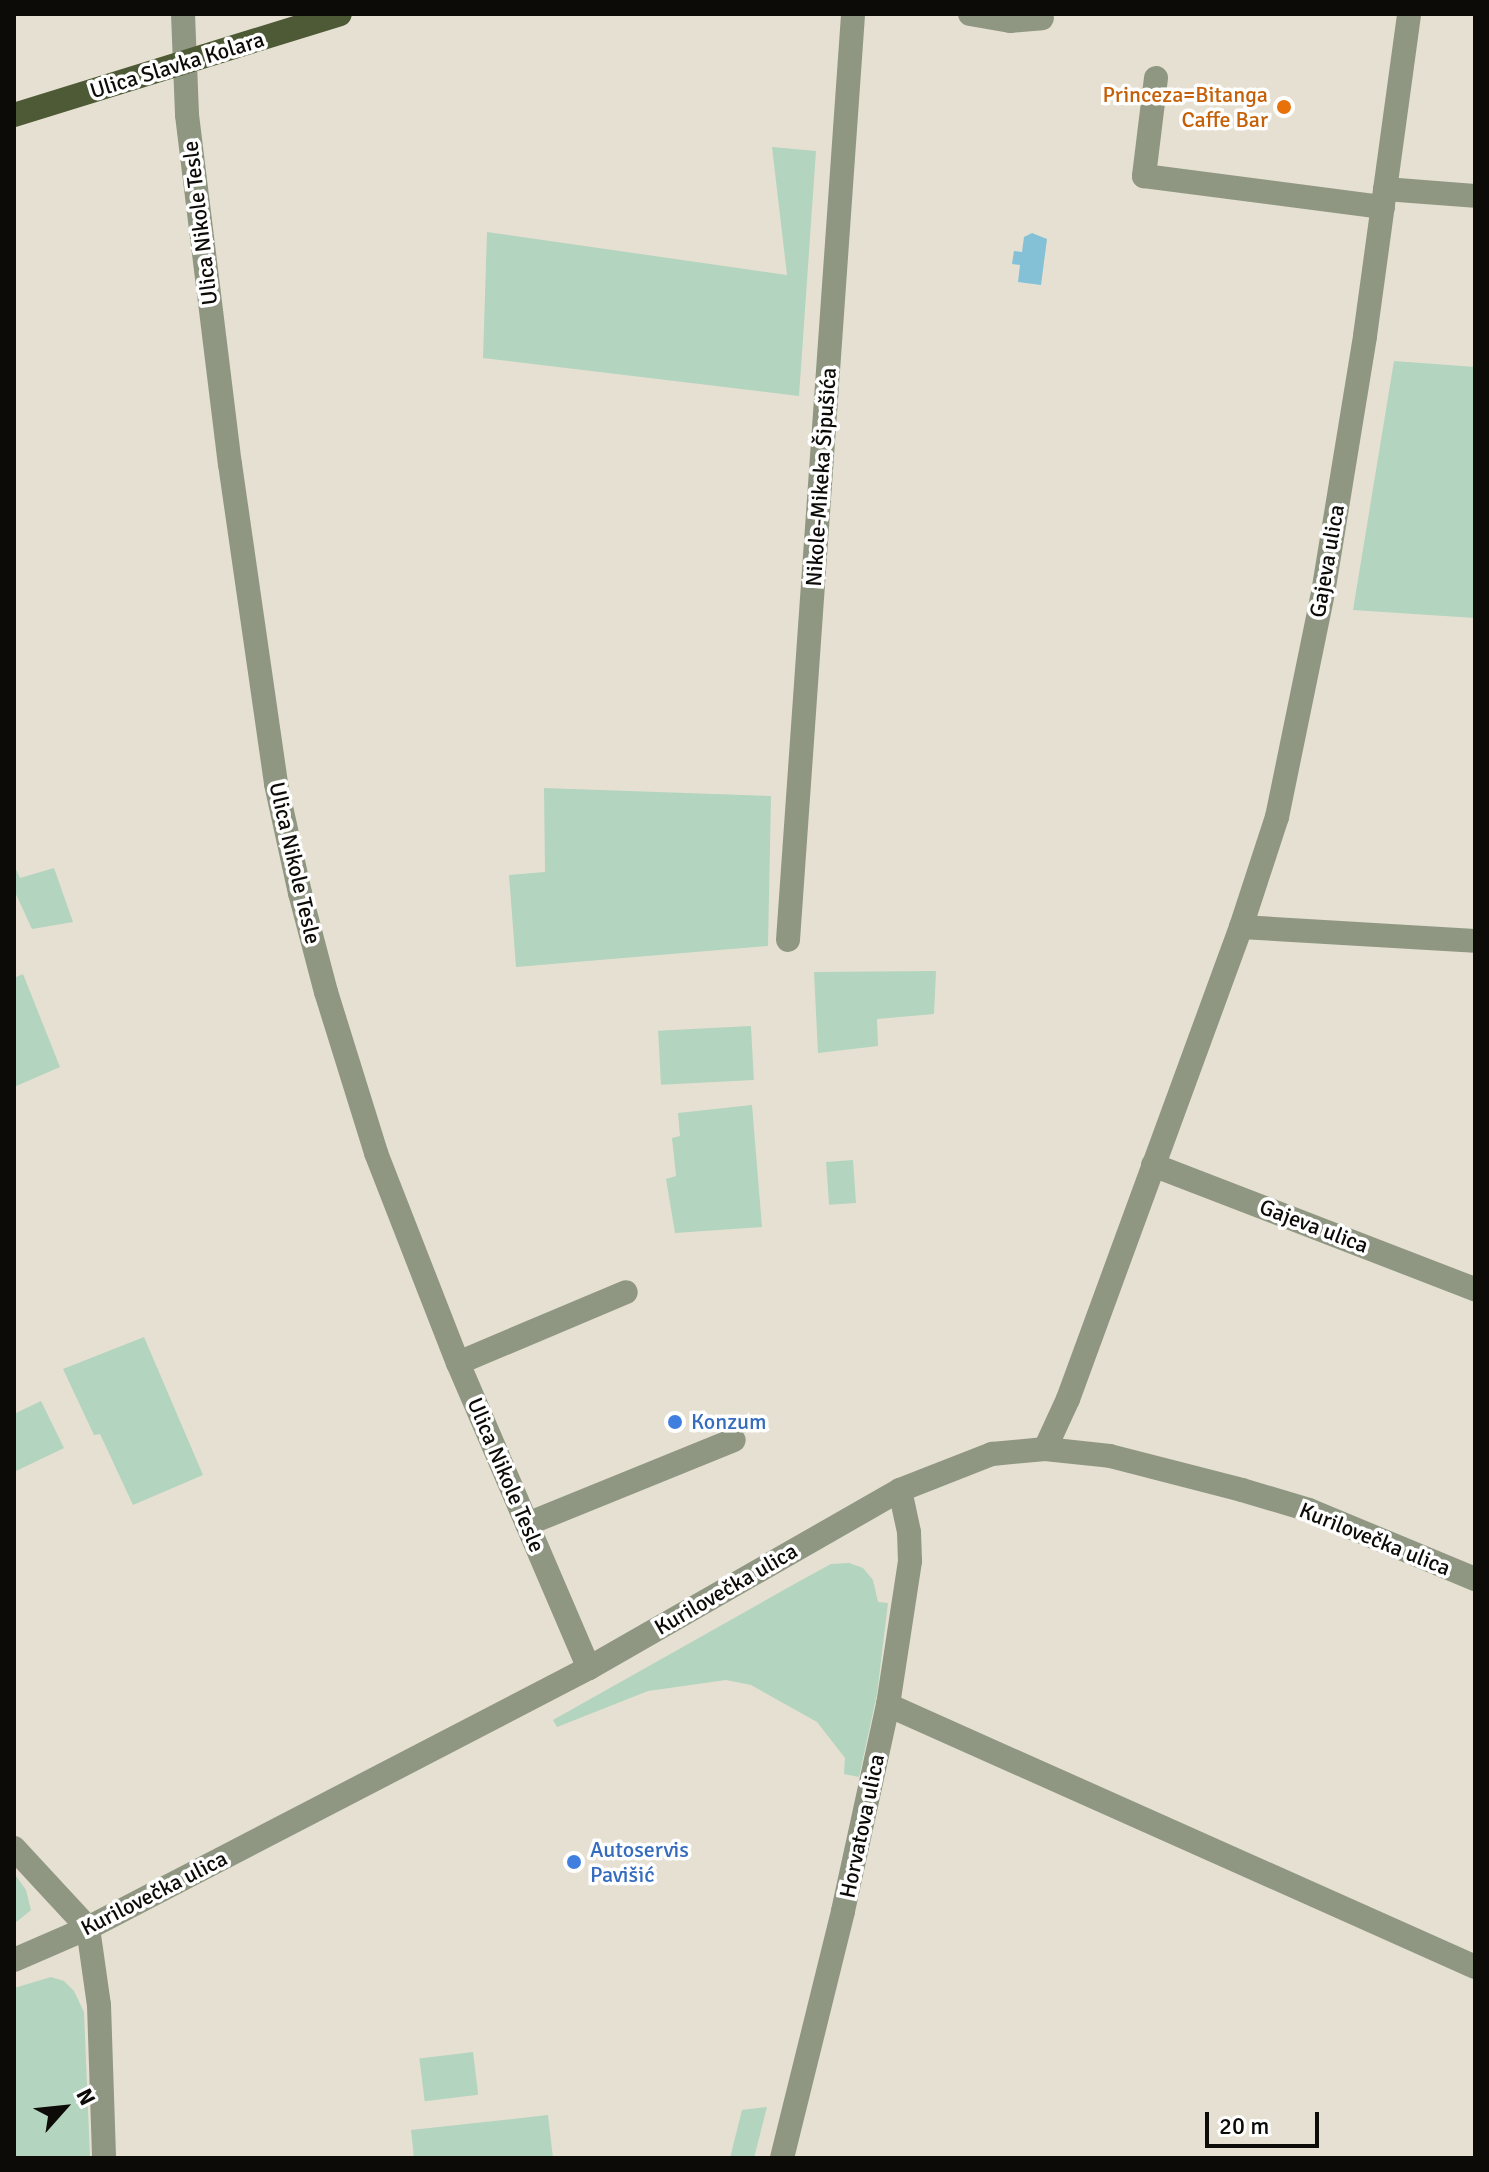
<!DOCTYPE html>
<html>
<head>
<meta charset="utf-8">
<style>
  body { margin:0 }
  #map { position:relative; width:1489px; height:2172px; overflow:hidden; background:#e6e0d2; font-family:Signika,sans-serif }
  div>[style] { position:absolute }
  .green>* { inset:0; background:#b3d4be; transform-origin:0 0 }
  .water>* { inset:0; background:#84c0d6 }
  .minor>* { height:24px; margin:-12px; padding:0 12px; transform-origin:12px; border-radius:12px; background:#8f9782 }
  .major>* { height:24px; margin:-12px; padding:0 12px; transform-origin:12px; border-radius:12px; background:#4d5a35 }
  .dots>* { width:22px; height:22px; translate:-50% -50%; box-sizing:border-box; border:4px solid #fff; border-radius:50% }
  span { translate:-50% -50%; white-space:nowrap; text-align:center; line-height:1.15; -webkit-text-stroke:7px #fff; paint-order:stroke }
  .street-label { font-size:22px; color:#0d0b07 }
  .food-label { font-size:22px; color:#c56008 }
  .right { translate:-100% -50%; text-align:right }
  .shop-label { font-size:22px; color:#366cbe }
  .left { translate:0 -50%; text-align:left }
  .frame { position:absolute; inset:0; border:16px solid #0d0b07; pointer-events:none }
  .north { position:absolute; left:24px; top:2068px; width:80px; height:80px; -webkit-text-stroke:6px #fff; paint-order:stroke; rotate:63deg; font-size:22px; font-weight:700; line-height:32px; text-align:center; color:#0d0b07 }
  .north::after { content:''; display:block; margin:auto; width:28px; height:36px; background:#0d0b07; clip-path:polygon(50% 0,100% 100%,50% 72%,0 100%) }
  .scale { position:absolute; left:1205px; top:2112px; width:114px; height:36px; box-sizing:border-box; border:4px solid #0d0b07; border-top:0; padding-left:10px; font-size:24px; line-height:28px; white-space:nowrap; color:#0d0b07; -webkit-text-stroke:6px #fff; paint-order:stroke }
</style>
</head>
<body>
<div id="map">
  <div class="green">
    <div style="clip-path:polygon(772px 147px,816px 151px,799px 396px,483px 358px,487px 232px,787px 275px)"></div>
    <div style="clip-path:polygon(1394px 361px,1475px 367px,1475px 618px,1353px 610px)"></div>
    <div style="clip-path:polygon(544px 788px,771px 796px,768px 946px,516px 967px,509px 875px,545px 872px)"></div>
    <div style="clip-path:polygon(14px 865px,20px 878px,54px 868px,73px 922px,32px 929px,14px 890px)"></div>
    <div style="clip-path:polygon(936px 971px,934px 1014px,877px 1019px,878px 1046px,818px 1053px,814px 972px)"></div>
    <div style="clip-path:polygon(23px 974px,60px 1067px,14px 1087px,14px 978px)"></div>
    <div style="left:751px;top:1026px;width:54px;height:93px;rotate:87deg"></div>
    <div style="clip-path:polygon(752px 1105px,762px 1227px,675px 1233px,666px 1179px,676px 1176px,672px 1138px,680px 1136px,678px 1113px)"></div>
    <div style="left:853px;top:1160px;width:43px;height:27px;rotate:86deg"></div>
    <div style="clip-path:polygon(144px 1337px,203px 1475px,133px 1505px,100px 1434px,94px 1435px,63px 1369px)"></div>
    <div style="clip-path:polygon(41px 1401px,64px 1448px,14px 1472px,14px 1414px)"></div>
    <div style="clip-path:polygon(849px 1563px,863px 1568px,873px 1580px,878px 1602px,888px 1603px,877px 1694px,859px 1777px,844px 1774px,845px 1758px,817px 1722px,751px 1685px,726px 1680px,648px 1691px,557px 1727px,553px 1720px,798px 1582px,831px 1564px)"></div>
    <div style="clip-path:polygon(14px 1873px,26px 1890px,31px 1910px,14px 1924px)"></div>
    <div style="clip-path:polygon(51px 1977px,64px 1981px,74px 1991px,84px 2012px,90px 2158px,14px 2158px,14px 1988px)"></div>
    <div style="left:473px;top:2052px;width:43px;height:54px;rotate:83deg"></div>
    <div style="clip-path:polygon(767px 2107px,754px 2158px,730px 2158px,742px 2110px)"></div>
    <div style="clip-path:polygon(548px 2115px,553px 2158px,414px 2158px,411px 2130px)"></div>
  </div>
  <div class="water">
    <div style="clip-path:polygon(1032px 233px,1047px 239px,1041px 285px,1018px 282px,1020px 265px,1012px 264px,1014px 251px,1022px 252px,1024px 237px)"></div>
  </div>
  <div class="minor">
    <div style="left:183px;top:14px;width:101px;rotate:87.7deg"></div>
    <div style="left:187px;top:115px;width:352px;rotate:83deg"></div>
    <div style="left:230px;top:464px;width:323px;rotate:81.8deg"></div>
    <div style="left:276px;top:784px;width:112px;rotate:77.6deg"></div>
    <div style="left:300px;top:893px;width:102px;rotate:75.3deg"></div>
    <div style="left:326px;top:992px;width:169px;rotate:72.7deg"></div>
    <div style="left:376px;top:1153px;width:225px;rotate:68.7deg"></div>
    <div style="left:458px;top:1363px;width:332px;rotate:66.8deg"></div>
    <div style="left:970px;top:14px;width:41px;rotate:9.9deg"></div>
    <div style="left:1010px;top:21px;width:32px;rotate:-5deg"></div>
    <div style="left:1156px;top:78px;width:99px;rotate:97deg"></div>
    <div style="left:1144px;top:176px;width:241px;rotate:7.4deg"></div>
    <div style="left:1385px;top:189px;width:90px;rotate:4.4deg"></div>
    <div style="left:1241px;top:927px;width:234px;rotate:3.4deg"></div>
    <div style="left:788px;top:940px;width:928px;rotate:-85.98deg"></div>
    <div style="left:1153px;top:1165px;width:345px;rotate:21.1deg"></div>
    <div style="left:458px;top:1363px;width:182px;rotate:-22.9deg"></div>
    <div style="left:1045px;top:1449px;width:55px;rotate:-65.3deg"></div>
    <div style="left:1068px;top:1399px;width:503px;rotate:-69.87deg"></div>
    <div style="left:1241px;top:927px;width:116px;rotate:-71.9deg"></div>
    <div style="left:1277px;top:817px;width:229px;rotate:-78.4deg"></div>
    <div style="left:1323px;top:593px;width:260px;rotate:-80.7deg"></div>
    <div style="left:1365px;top:336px;width:325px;rotate:-82.2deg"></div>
    <div style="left:527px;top:1524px;width:223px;rotate:-22.1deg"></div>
    <div style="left:888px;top:1705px;width:643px;rotate:24.05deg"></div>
    <div style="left:14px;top:1848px;width:109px;rotate:47.2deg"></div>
    <div style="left:88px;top:1928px;width:78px;rotate:81.9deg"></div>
    <div style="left:99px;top:2005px;width:153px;rotate:88.1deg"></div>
    <div style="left:14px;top:1960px;width:81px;rotate:-23.4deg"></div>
    <div style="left:88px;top:1928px;width:564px;rotate:-27.43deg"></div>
    <div style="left:589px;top:1668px;width:358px;rotate:-29.8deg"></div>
    <div style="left:900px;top:1490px;width:99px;rotate:-21.4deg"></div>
    <div style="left:992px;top:1454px;width:53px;rotate:-5.4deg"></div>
    <div style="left:1045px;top:1449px;width:65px;rotate:6.1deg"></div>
    <div style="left:1110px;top:1456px;width:136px;rotate:14.4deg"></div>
    <div style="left:1242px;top:1490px;width:70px;rotate:16.6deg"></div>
    <div style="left:1309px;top:1510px;width:180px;rotate:22.6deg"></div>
    <div style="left:782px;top:2158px;width:254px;rotate:-76.1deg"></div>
    <div style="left:843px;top:1911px;width:211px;rotate:-77.7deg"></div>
    <div style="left:888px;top:1705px;width:146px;rotate:-81.3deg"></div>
    <div style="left:910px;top:1561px;width:29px;rotate:-92deg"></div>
    <div style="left:909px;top:1532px;width:43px;rotate:-102.1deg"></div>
  </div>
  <div class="major">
    <div style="left:14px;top:115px;width:341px;rotate:-17.2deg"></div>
  </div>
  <div class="dots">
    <div style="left:1284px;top:107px;background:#e8710a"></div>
    <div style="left:675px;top:1422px;background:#3f7fe0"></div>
    <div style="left:574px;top:1862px;background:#3f7fe0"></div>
  </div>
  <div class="street-label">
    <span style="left:177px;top:65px;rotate:-17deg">Ulica Slavka Kolara</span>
    <span style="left:200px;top:223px;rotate:-97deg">Ulica Nikole Tesle</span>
    <span style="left:821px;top:477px;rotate:-86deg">Nikole-Mikeka Šipušića</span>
    <span style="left:1327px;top:561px;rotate:-80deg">Gajeva ulica</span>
    <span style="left:295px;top:863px;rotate:77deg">Ulica Nikole Tesle</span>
    <span style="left:1314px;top:1226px;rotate:21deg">Gajeva ulica</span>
    <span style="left:506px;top:1475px;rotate:67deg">Ulica Nikole Tesle</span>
    <span style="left:1375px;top:1539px;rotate:22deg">Kurilovečka ulica</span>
    <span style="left:726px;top:1589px;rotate:-30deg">Kurilovečka ulica</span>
    <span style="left:862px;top:1826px;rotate:-78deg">Horvatova ulica</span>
    <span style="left:154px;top:1893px;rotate:-27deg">Kurilovečka ulica</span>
  </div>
  <div class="food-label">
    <span class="right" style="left:1268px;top:107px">Princeza=Bitanga<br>Caffe Bar</span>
  </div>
  <div class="shop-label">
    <span class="left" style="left:691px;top:1422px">Konzum</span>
    <span class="left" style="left:590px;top:1862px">Autoservis<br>Pavišić</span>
  </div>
  <div class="frame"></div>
  <div class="north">N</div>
  <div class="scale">20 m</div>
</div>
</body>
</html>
